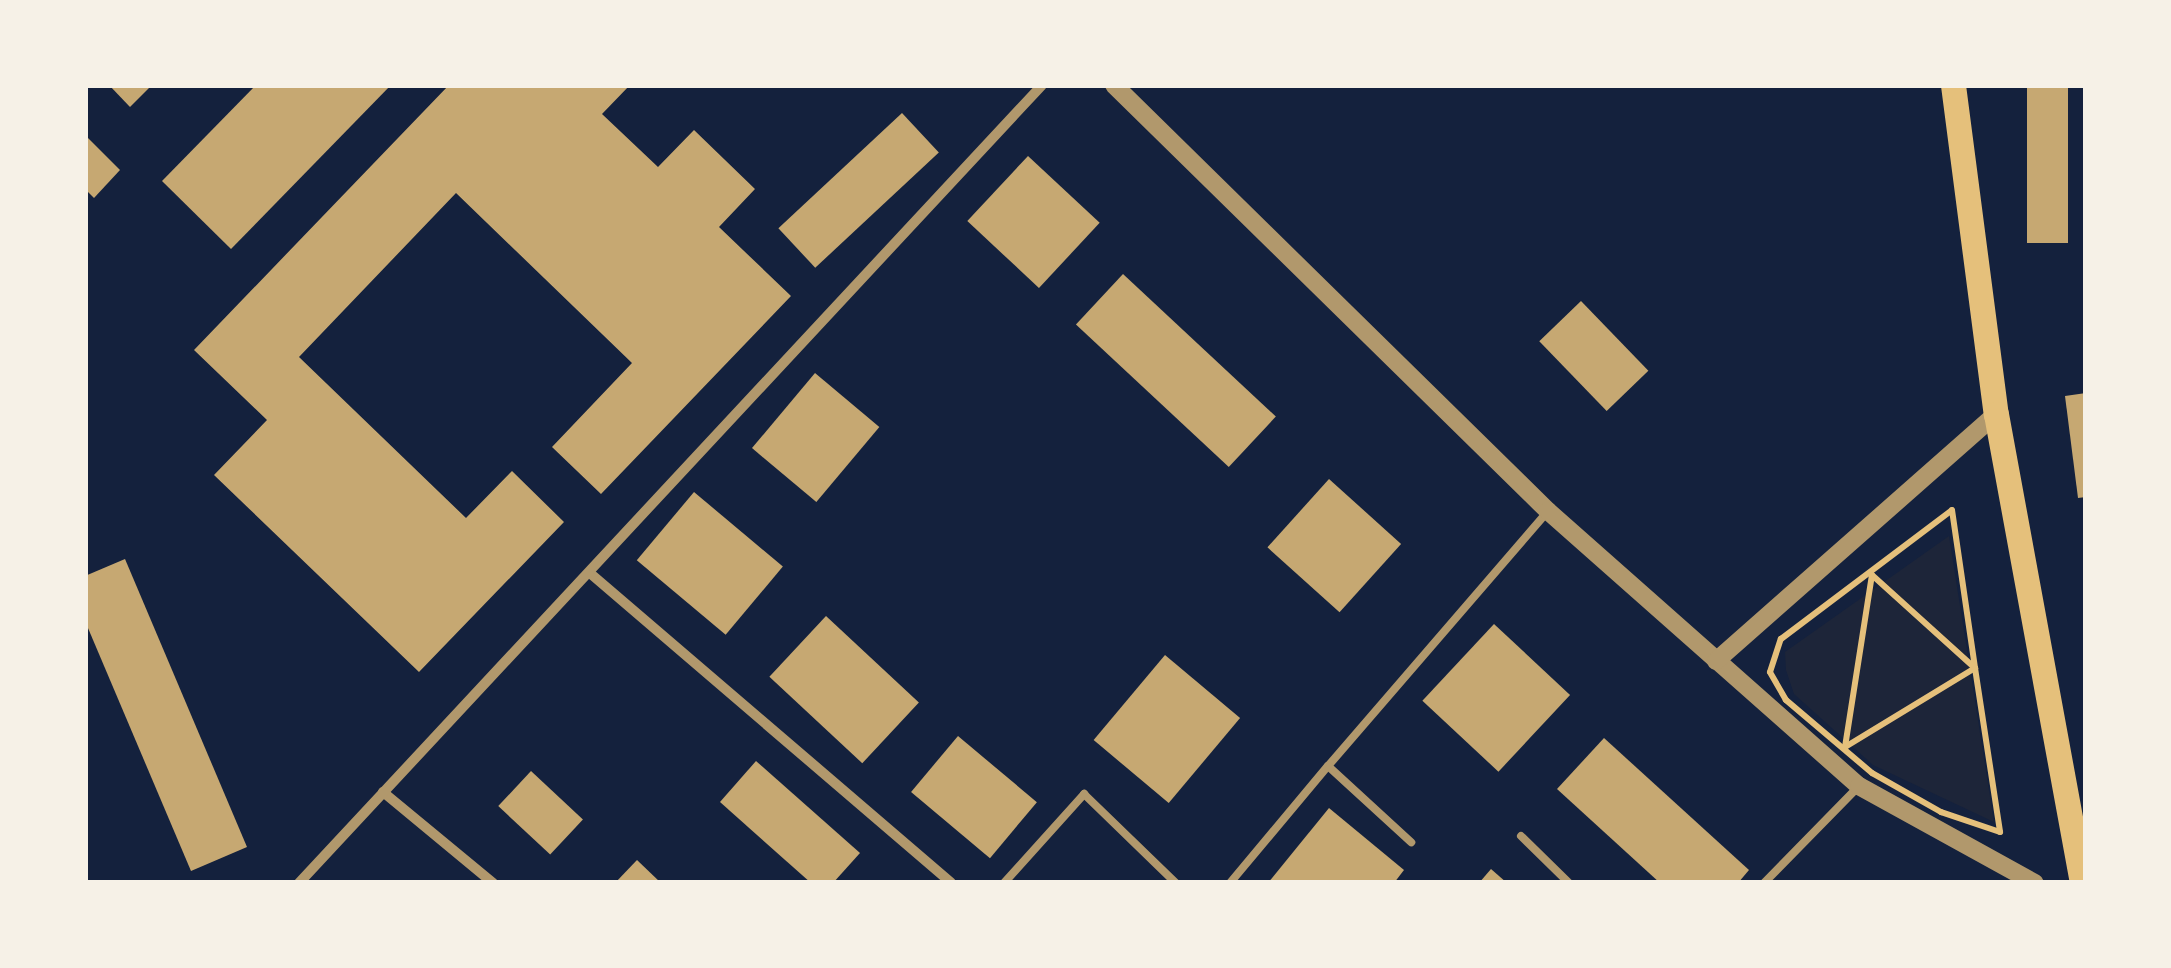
<!DOCTYPE html>
<html>
<head>
<meta charset="utf-8">
<style>
  body { margin:0 }
  #map { position:relative; width:2171px; height:968px; overflow:hidden; background:#14213d; font-family:Inter,sans-serif }
  div>[style] { position:absolute }
  .green>* { inset:0; background:#1d2539 }
  .building>* { inset:0; background:#c6a872; transform-origin:0 0 }
  .path>* { height:6px; margin:-3px; padding:0 3px; transform-origin:3px; border-radius:3px; background:#e5c07b }
  .service>* { height:8px; margin:-4px; padding:0 4px; transform-origin:4px; border-radius:4px; background:#b1986c }
  .minor>* { height:10px; margin:-5px; padding:0 5px; transform-origin:5px; border-radius:5px; background:#b1986c }
  .tertiary>* { height:18px; margin:-9px; padding:0 9px; transform-origin:9px; border-radius:9px; background:#b1986c }
  .primary>* { height:25px; margin:-12.5px; padding:0 12.5px; transform-origin:12.5px; border-radius:12.5px; background:#e5c07b }
  span { translate:-50% -50%; white-space:nowrap; text-align:center; line-height:1.15; -webkit-text-stroke:8px #f6f1e7; paint-order:stroke }
  .frame { position:absolute; inset:0; border:88px solid #f6f1e7; pointer-events:none }
</style>
</head>
<body>
<div id="map">
  <div class="green">
    <div style="clip-path:polygon(1949px 536px,1994px 822px,1873px 765px,1794px 694px,1786px 670px,1785px 652px)"></div>
  </div>
  <div class="building">
    <div style="clip-path:polygon(109px 85px,152px 85px,130px 107px)"></div>
    <div style="clip-path:polygon(256px 85px,391px 85px,231px 249px,162px 181px)"></div>
    <div style="clip-path:polygon(449px 85px,630px 85px,602px 114px,658px 167px,694px 130px,755px 189px,719px 227px,791px 296px,601px 494px,552px 447px,632px 363px,456px 193px,299px 357px,466px 518px,512px 471px,564px 522px,419px 672px,214px 475px,267px 420px,194px 350px)"></div>
    <div style="left:2027px;top:85px;width:41px;height:158px"></div>
    <div style="left:902px;top:113px;width:54px;height:169px;rotate:47deg"></div>
    <div style="clip-path:polygon(85px 135px,120px 170px,94px 198px,85px 189px)"></div>
    <div style="left:1028px;top:156px;width:98px;height:89px;rotate:43deg"></div>
    <div style="left:1123px;top:274px;width:209px;height:69px;rotate:43deg"></div>
    <div style="left:1581px;top:301px;width:97px;height:58px;rotate:46deg"></div>
    <div style="left:815px;top:373px;width:84px;height:98px;rotate:40deg"></div>
    <div style="clip-path:polygon(2086px 393px,2086px 497px,2078px 498px,2065px 396px)"></div>
    <div style="left:1329px;top:479px;width:97px;height:92px;rotate:42deg"></div>
    <div style="left:694px;top:492px;width:116px;height:89px;rotate:40deg"></div>
    <div style="clip-path:polygon(125px 559px,247px 847px,191px 871px,85px 621px,85px 576px)"></div>
    <div style="left:826px;top:616px;width:127px;height:83px;rotate:43deg"></div>
    <div style="left:1494px;top:624px;width:104px;height:105px;rotate:43deg"></div>
    <div style="left:1165px;top:655px;width:98px;height:111px;rotate:40deg"></div>
    <div style="left:958px;top:736px;width:103px;height:73px;rotate:40deg"></div>
    <div style="clip-path:polygon(1604px 738px,1749px 870px,1738px 883px,1660px 883px,1557px 789px)"></div>
    <div style="clip-path:polygon(756px 761px,860px 853px,833px 883px,811px 883px,720px 802px)"></div>
    <div style="left:531px;top:771px;width:71px;height:48px;rotate:43deg"></div>
    <div style="clip-path:polygon(1329px 808px,1404px 870px,1394px 883px,1268px 883px)"></div>
    <div style="clip-path:polygon(637px 860px,661px 883px,615px 883px)"></div>
    <div style="clip-path:polygon(1491px 869px,1507px 883px,1479px 883px)"></div>
  </div>
  <div class="path">
    <div style="left:1952px;top:510px;width:160px;rotate:81.7deg"></div>
    <div style="left:1975px;top:668px;width:166px;rotate:81.3deg"></div>
    <div style="left:2000px;top:832px;width:62px;rotate:-161.3deg"></div>
    <div style="left:1941px;top:812px;width:79px;rotate:-150.5deg"></div>
    <div style="left:1872px;top:773px;width:113px;rotate:-139.7deg"></div>
    <div style="left:1786px;top:700px;width:32px;rotate:-120deg"></div>
    <div style="left:1770px;top:672px;width:35px;rotate:-72deg"></div>
    <div style="left:1781px;top:639px;width:214px;rotate:-37deg"></div>
    <div style="left:1872px;top:575px;width:139px;rotate:42.1deg"></div>
    <div style="left:1975px;top:668px;width:152px;rotate:148.7deg"></div>
    <div style="left:1845px;top:747px;width:174px;rotate:-81.1deg"></div>
  </div>
  <div class="service">
    <div style="left:1328px;top:766px;width:337px;rotate:-49.2deg"></div>
    <div style="left:1521px;top:836px;width:67px;rotate:44.4deg"></div>
    <div style="left:1004px;top:883px;width:120px;rotate:-48deg"></div>
    <div style="left:1084px;top:794px;width:128px;rotate:44.1deg"></div>
    <div style="left:1230px;top:883px;width:153px;rotate:-50.1deg"></div>
    <div style="left:1328px;top:766px;width:113px;rotate:42.5deg"></div>
    <div style="left:1764px;top:883px;width:136px;rotate:-45.6deg"></div>
  </div>
  <div class="minor">
    <div style="left:591px;top:574px;width:474px;rotate:40.6deg"></div>
    <div style="left:383px;top:792px;width:143px;rotate:39.6deg"></div>
    <div style="left:299px;top:883px;width:1090px;rotate:-47.04deg"></div>
  </div>
  <div class="tertiary">
    <div style="left:1114px;top:85px;width:608px;rotate:44.47deg"></div>
    <div style="left:1548px;top:511px;width:415px;rotate:41.5deg"></div>
    <div style="left:1859px;top:786px;width:201px;rotate:28.9deg"></div>
    <div style="left:1716px;top:661px;width:373px;rotate:-41.4deg"></div>
  </div>
  <div class="primary">
    <div style="left:1953px;top:85px;width:332px;rotate:82.6deg"></div>
    <div style="left:1996px;top:414px;width:477px;rotate:79.6deg"></div>
  </div>
  <div class="frame"></div>
</div>
</body>
</html>
